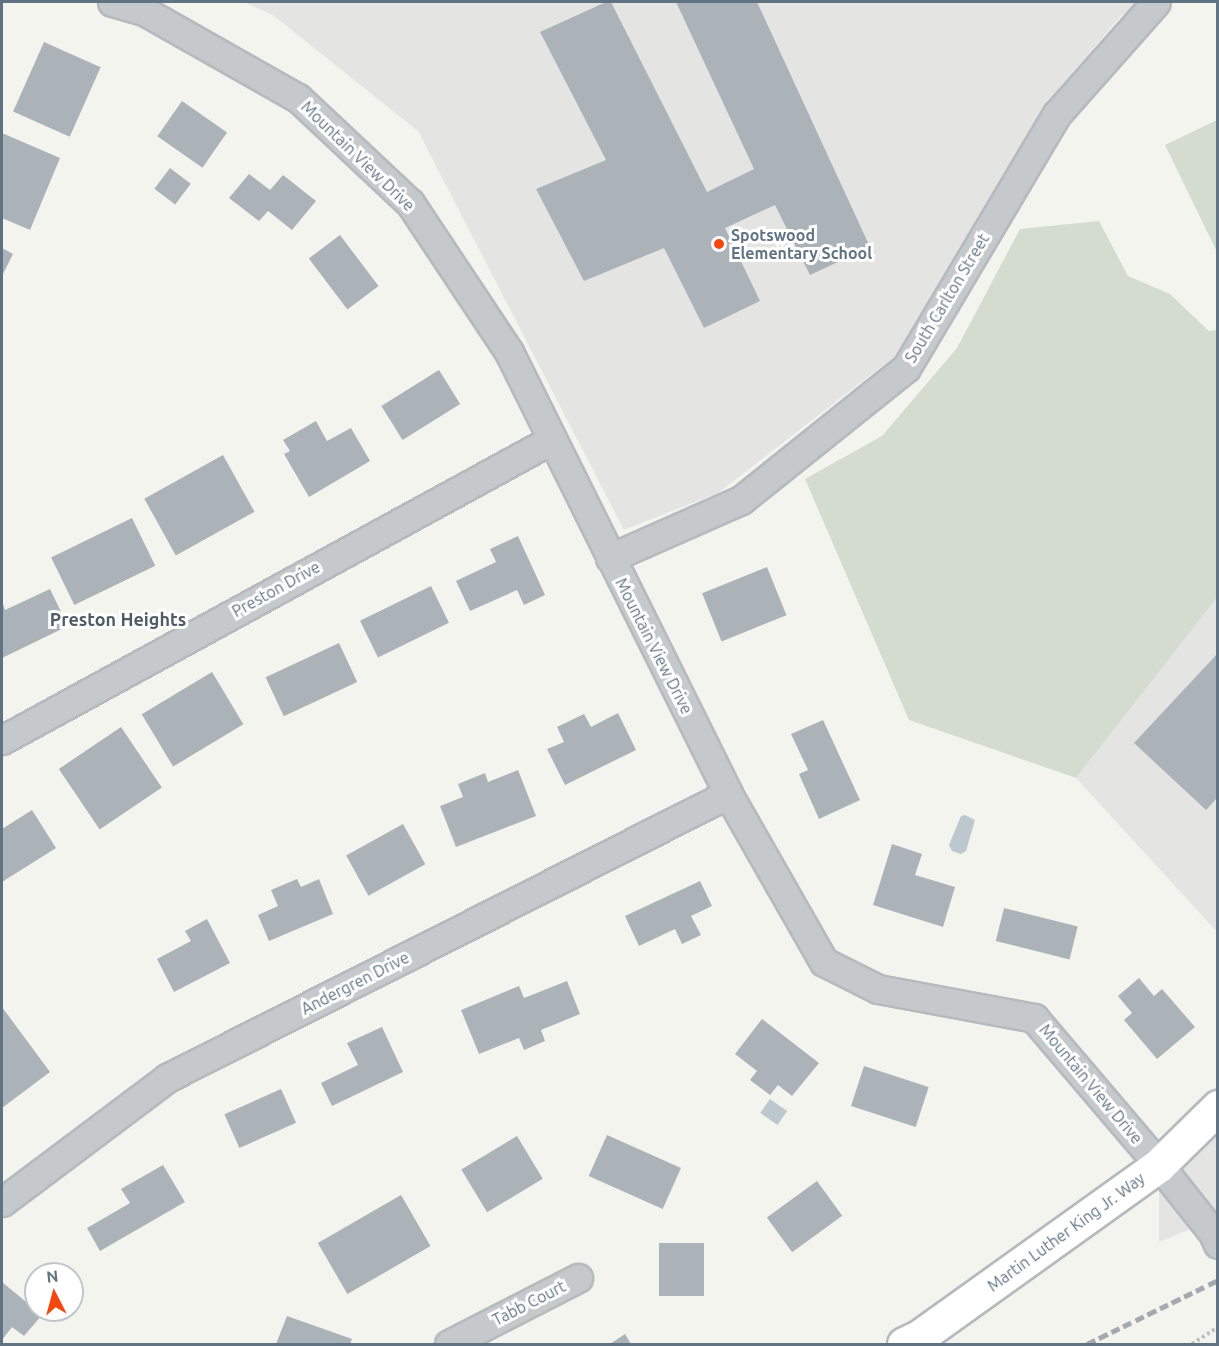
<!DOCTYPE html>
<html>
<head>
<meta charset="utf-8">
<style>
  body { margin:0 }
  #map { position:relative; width:1219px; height:1346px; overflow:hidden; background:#f4f4ef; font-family:Ubuntu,sans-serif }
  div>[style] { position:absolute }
  .built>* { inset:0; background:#e4e5e3 }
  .green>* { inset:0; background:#d4dcd0 }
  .water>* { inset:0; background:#bcc8cd; transform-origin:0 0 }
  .building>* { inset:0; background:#abb3b8; transform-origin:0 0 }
  .path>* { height:4px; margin-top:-2px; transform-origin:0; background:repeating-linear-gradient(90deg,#bec0c2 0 3px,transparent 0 6px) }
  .roads { filter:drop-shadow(2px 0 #b6babe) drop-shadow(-2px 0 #b6babe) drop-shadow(0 2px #b6babe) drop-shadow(0 -2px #b6babe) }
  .minor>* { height:27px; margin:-13.5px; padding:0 13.5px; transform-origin:13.5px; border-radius:13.5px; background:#c6c9cc }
  .major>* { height:33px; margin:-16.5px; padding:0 16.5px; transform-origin:16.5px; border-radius:16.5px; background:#fff }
  .rail>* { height:4.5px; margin-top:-2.25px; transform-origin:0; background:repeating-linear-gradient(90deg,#a3a9af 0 9px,transparent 0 13.5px) }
  .dots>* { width:16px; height:16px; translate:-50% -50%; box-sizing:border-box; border:3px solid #fff; border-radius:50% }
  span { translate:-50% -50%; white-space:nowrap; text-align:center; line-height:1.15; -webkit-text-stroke:6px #fff; paint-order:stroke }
  .street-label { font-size:16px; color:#607383 }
  .poi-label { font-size:16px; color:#607383; font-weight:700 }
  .left { translate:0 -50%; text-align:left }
  .neighbourhood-label { font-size:18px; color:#4f5c67; font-weight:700 }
  .frame { position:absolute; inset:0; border:3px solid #607383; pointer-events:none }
  .north { position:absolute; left:24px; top:1262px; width:60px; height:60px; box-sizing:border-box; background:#fff; border:2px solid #bfc7cd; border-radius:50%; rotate:354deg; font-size:16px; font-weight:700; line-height:24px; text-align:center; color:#607383 }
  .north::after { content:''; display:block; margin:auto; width:21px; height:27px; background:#f34810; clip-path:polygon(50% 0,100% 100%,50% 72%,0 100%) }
</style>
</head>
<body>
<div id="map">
  <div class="built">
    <div style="clip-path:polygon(244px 2px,1141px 2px,1121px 16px,1043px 107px,895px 356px,718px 493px,624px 530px,418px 131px,273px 15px)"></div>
    <div style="clip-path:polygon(1217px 596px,1217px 932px,1076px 778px)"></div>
    <div style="clip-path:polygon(1217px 1086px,1217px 1218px,1159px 1242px,1159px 1165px)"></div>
  </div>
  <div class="green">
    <div style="clip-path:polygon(1217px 120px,1217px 252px,1165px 145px)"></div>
    <div style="clip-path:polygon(1099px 221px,1128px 276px,1170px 294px,1209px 331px,1217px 330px,1218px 596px,1076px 778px,909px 720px,805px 479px,882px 436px,957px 348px,1020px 229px)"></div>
  </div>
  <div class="water">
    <div style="clip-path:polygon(965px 815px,975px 820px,966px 851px,961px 854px,952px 851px,949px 845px,961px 816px)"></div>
    <div style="left:770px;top:1099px;width:21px;height:17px;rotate:35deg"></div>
  </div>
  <div class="building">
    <div style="clip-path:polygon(606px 2px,611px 2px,707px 192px,754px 169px,676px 2px,757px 2px,870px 247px,810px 275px,775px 205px,725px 228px,760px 301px,704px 328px,664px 248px,584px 281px,536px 189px,606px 160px,540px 32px)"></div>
    <div style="left:44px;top:42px;width:62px;height:76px;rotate:24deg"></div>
    <div style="left:182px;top:101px;width:55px;height:43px;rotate:35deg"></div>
    <div style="clip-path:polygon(2px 133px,60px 158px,30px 230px,2px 218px)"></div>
    <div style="left:170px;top:168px;width:26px;height:26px;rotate:37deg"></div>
    <div style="clip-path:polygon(249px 174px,270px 190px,283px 175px,316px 201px,292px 230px,268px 211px,259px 221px,229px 198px)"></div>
    <div style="left:340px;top:235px;width:64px;height:39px;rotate:53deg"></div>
    <div style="clip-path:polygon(2px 248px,13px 254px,2px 276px)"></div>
    <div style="left:439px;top:370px;width:40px;height:68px;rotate:58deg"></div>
    <div style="clip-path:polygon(316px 421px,327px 441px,351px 428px,370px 461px,309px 497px,284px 454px,290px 451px,283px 440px)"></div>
    <div style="left:223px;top:455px;width:65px;height:90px;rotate:61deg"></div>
    <div style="left:132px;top:518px;width:53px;height:90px;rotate:64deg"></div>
    <div style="clip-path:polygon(518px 536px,545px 595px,524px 605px,517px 590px,470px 611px,456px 581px,496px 562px,490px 549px)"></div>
    <div style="left:767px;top:567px;width:52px;height:70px;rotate:68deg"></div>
    <div style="left:431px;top:586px;width:41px;height:79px;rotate:64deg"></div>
    <div style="clip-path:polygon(50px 589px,68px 626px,2px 658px,2px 601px,5px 610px)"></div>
    <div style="left:339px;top:643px;width:43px;height:81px;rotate:65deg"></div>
    <div style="clip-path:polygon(1218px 653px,1218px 797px,1206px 810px,1134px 743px)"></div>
    <div style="left:212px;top:672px;width:61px;height:82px;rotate:59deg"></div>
    <div style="clip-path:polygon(618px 713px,636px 750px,565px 785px,547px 749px,564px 742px,557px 727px,584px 714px,591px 727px)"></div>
    <div style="clip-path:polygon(823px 720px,860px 800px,819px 819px,799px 774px,808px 770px,791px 734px)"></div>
    <div style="left:121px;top:727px;width:73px;height:75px;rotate:56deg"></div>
    <div style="clip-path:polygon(518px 770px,536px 816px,456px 847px,440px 806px,463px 797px,458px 784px,485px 773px,488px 782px)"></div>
    <div style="clip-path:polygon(32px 810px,56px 848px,2px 882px,2px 829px)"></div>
    <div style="left:403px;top:824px;width:46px;height:65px;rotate:61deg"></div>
    <div style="clip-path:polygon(892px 844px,922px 854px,915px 875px,955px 887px,943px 927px,873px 905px)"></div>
    <div style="clip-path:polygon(297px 879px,301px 887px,319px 879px,333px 914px,269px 941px,258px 915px,278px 906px,271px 890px)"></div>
    <div style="clip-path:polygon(700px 881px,712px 906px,691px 916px,701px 935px,682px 944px,675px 929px,639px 946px,625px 916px)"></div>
    <div style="left:1004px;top:908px;width:76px;height:34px;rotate:14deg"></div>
    <div style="clip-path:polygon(207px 919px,230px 963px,174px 992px,157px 959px,191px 941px,185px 931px)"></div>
    <div style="clip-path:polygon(1139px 978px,1154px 996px,1162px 989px,1195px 1027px,1157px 1059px,1124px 1020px,1132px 1013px,1118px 996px)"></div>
    <div style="clip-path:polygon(567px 981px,580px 1014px,541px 1030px,545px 1041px,524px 1050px,519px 1038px,479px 1054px,461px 1010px,519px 986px,524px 998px)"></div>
    <div style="clip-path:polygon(2px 1007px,50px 1072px,2px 1108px,3px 1059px)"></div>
    <div style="clip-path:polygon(762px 1019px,819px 1063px,792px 1096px,778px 1085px,770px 1095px,750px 1080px,757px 1071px,735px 1054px)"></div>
    <div style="clip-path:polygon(382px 1027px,403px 1072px,332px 1106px,321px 1083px,358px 1065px,347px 1043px)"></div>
    <div style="left:864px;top:1066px;width:68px;height:42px;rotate:18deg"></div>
    <div style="left:281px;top:1089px;width:37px;height:62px;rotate:66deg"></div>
    <div style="left:607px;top:1135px;width:81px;height:45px;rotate:24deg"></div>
    <div style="left:517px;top:1136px;width:50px;height:65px;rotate:59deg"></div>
    <div style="clip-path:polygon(163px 1165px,185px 1202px,100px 1251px,87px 1228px,130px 1203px,121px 1189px)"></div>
    <div style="left:817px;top:1181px;width:43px;height:62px;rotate:54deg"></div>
    <div style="left:401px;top:1195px;width:59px;height:96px;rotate:60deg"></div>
    <div style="left:704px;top:1243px;width:53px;height:45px;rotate:90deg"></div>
    <div style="clip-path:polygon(2px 1282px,42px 1315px,24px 1336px,12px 1327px,2px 1340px)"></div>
    <div style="clip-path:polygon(287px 1316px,352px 1339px,350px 1344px,276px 1344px)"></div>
    <div style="clip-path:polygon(625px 1334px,631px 1344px,610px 1344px)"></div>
  </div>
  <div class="path">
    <div style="left:1192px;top:1344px;width:31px;rotate:-33deg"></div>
  </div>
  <div class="roads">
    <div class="minor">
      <div style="left:112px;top:2px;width:33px;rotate:16deg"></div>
      <div style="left:144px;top:11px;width:177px;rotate:29.5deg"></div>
      <div style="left:298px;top:98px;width:154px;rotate:43.2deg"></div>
      <div style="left:410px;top:203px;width:179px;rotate:56.4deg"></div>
      <div style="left:509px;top:352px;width:493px;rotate:63.6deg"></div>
      <div style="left:728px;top:794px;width:193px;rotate:60.3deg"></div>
      <div style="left:824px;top:962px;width:60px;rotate:26.6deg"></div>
      <div style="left:878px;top:989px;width:159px;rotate:10.5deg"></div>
      <div style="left:1034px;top:1018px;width:193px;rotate:49.6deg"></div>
      <div style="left:1159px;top:1165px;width:87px;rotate:51.5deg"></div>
      <div style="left:1213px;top:1233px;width:12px;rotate:66deg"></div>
      <div style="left:610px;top:558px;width:143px;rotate:-23.9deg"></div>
      <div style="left:741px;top:500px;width:211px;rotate:-38.7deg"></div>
      <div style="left:906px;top:368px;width:295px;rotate:-59.3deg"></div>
      <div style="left:1057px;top:114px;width:149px;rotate:-48.5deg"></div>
      <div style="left:2px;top:740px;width:626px;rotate:-28.65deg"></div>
      <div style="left:2px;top:1202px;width:206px;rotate:-36.9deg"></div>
      <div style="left:167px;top:1078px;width:629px;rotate:-26.85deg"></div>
      <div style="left:449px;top:1344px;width:145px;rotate:-27.1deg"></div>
    </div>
    <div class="major">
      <div style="left:904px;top:1344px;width:17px;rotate:-25deg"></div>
      <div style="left:919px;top:1337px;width:295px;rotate:-35.6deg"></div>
      <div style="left:1159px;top:1165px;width:83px;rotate:-44.5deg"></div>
    </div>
  </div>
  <div class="rail">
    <div style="left:1087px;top:1344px;width:146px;rotate:-26deg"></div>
  </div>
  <div class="dots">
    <div style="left:719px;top:244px;background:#f34810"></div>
  </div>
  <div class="street-label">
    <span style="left:358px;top:156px;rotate:44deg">Mountain View Drive</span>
    <span style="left:947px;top:298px;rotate:-59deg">South Carlton Street</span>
    <span style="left:276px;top:589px;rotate:-29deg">Preston Drive</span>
    <span style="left:654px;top:646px;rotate:63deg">Mountain View Drive</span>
    <span style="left:355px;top:983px;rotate:-27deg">Andergren Drive</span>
    <span style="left:1091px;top:1084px;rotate:50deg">Mountain View Drive</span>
    <span style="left:1066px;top:1232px;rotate:-36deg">Martin Luther King Jr. Way</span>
    <span style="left:529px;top:1303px;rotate:-27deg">Tabb Court</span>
  </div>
  <div class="poi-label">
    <span class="left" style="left:731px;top:244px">Spotswood<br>Elementary School</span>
  </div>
  <div class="neighbourhood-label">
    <span style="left:118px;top:619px">Preston Heights</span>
  </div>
  <div class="frame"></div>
  <div class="north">N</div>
</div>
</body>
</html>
